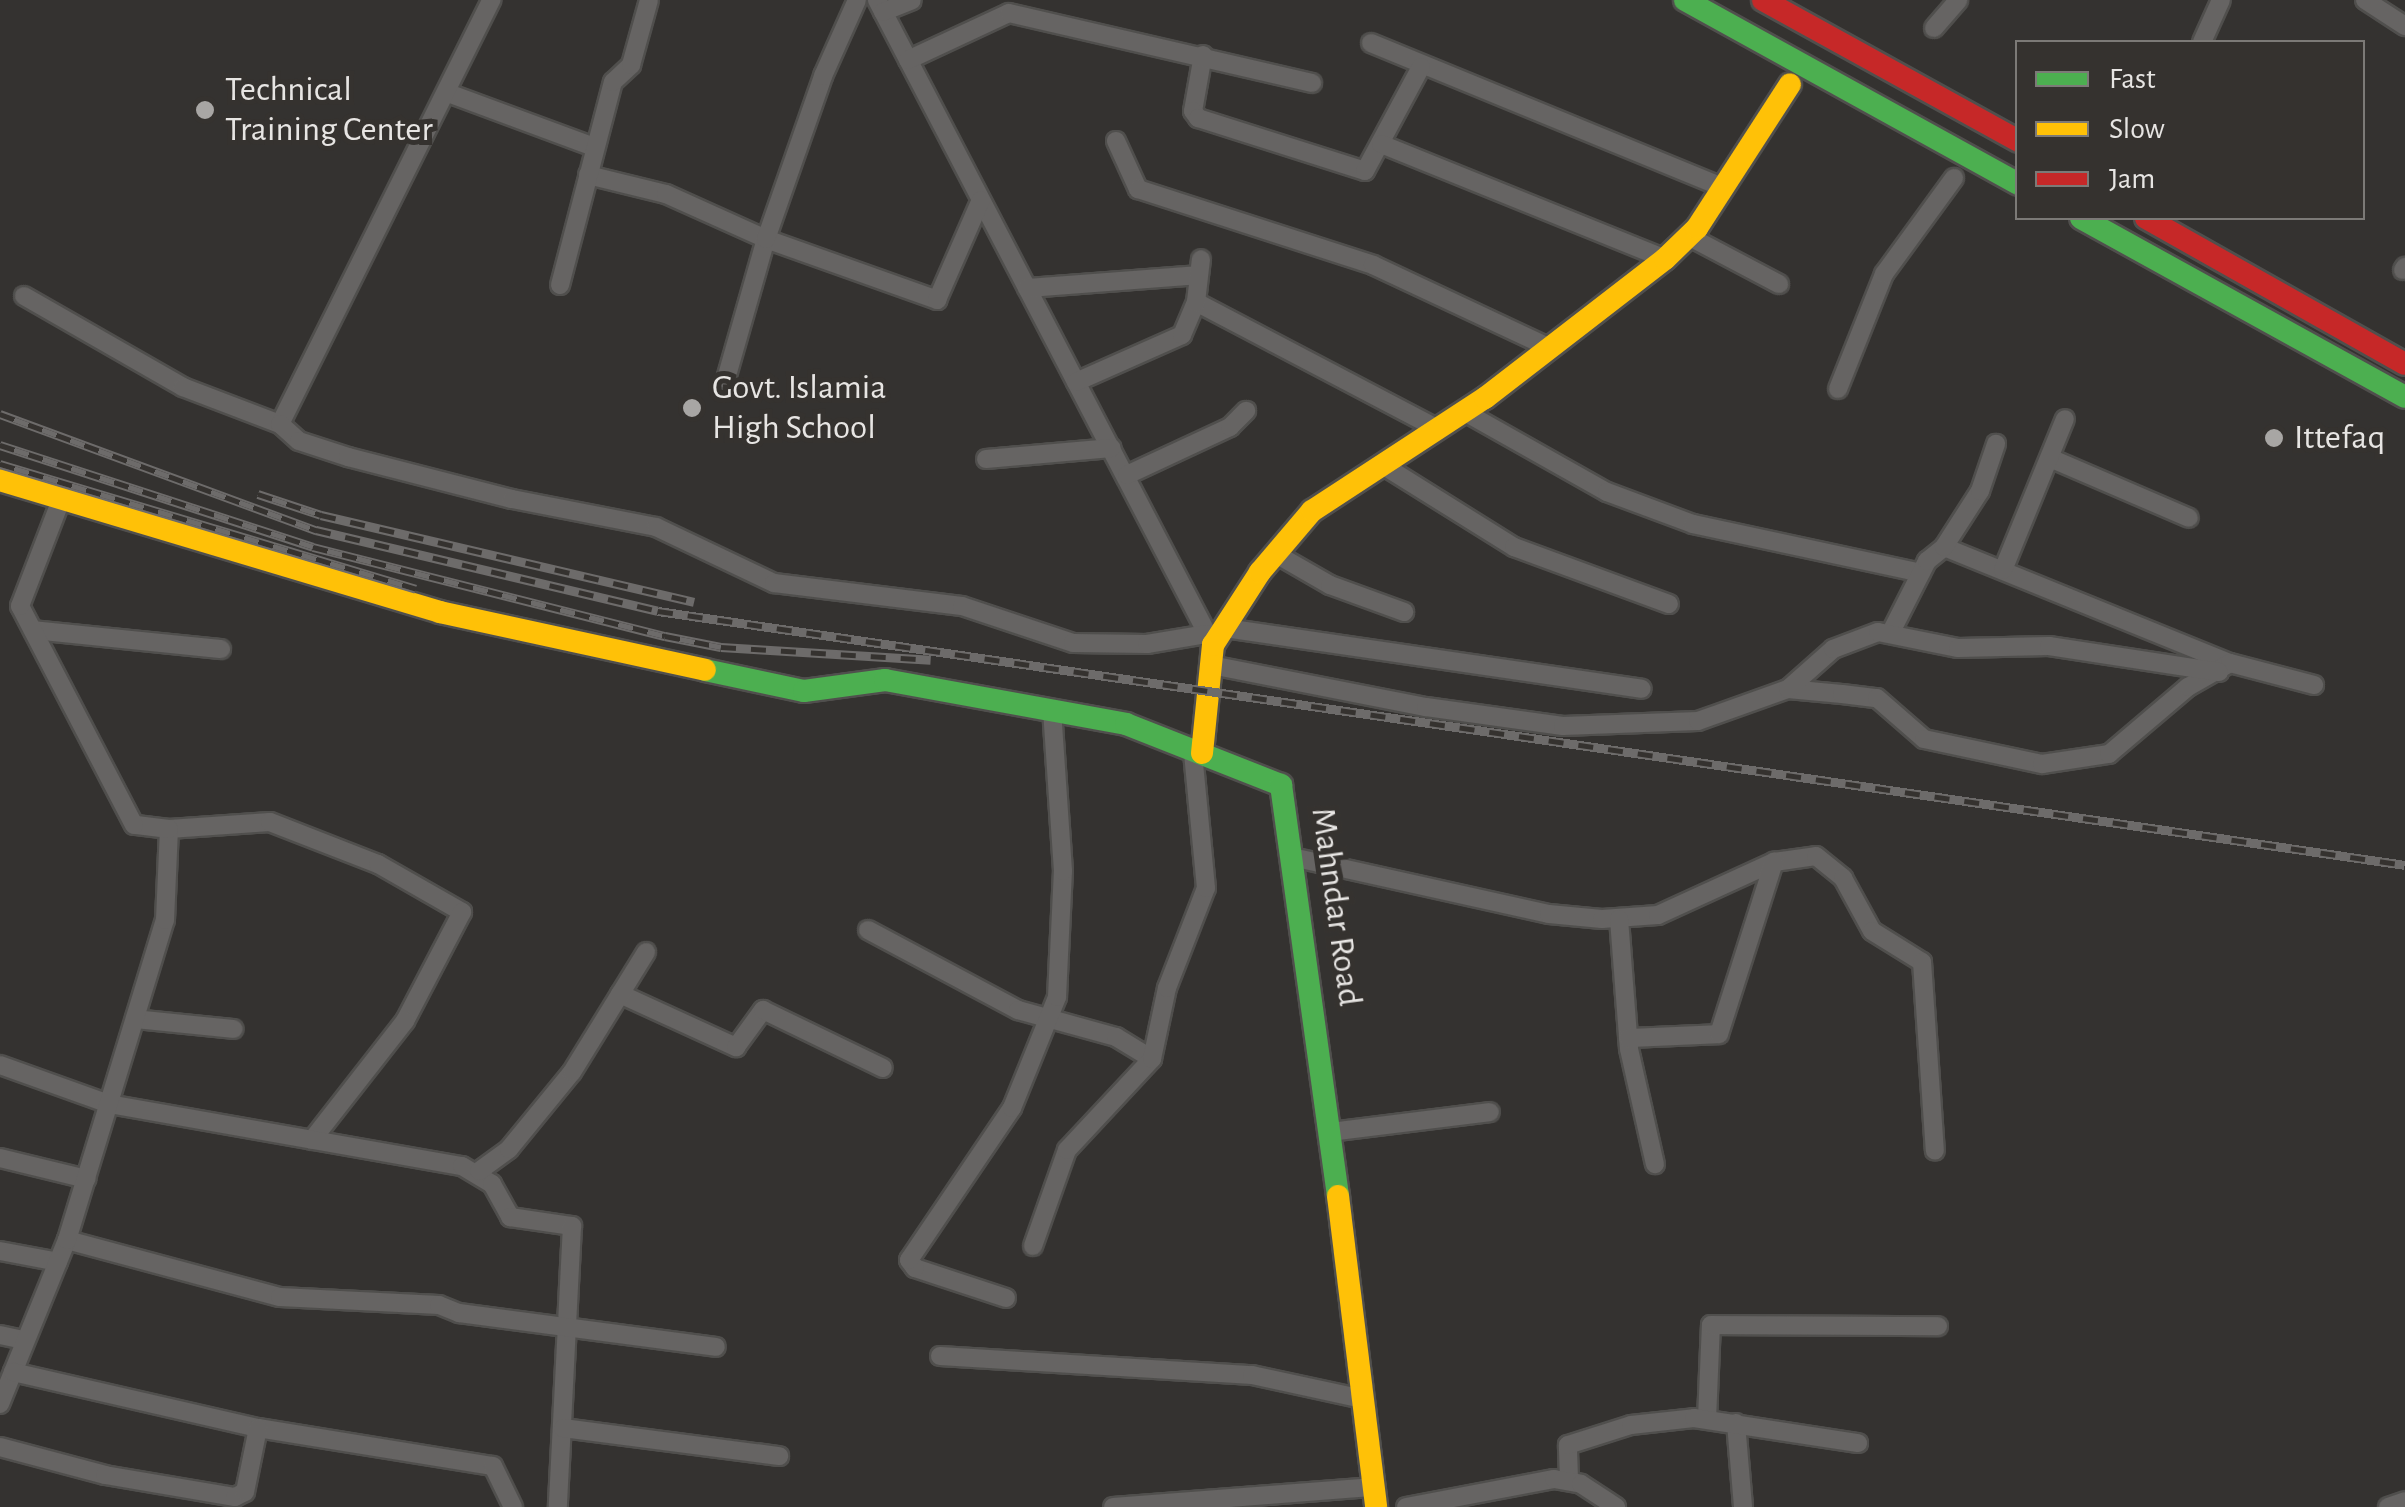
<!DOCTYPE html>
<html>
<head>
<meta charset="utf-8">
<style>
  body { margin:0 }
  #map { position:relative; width:2405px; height:1507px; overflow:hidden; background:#343230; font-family:"Alegreya Sans",sans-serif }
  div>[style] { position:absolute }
  .roads { filter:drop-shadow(2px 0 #504f4d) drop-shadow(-2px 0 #504f4d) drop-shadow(0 2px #504f4d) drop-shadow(0 -2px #504f4d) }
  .street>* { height:18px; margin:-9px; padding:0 9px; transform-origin:9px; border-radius:9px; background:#666463 }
  .fast>* { height:22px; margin:-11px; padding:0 11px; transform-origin:11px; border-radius:11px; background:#4caf50 }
  .slow>* { height:22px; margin:-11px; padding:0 11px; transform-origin:11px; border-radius:11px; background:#ffc107 }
  .jam>* { height:22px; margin:-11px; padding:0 11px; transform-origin:11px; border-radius:11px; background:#c62828 }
  .rail>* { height:9px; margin-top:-4.5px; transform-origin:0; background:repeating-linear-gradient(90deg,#35322f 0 15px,#6d6b6a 0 30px); box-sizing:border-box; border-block:2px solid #6d6b6a }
  .dots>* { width:28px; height:28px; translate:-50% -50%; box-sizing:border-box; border:5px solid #35322f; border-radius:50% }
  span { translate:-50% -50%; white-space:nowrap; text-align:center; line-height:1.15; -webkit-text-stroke:10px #35322f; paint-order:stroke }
  .poi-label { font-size:35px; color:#e7e5e3 }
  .left { translate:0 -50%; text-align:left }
  .street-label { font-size:35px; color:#e7e5e3 }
  .legend { position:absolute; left:2015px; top:40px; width:350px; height:180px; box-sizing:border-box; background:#35322f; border:2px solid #7c7a77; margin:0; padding:12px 18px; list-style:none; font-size:30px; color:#e7e5e3 }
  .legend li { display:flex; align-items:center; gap:20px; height:50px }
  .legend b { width:50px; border:2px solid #7c7a77 }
</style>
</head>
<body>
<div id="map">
  <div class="roads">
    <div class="street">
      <div style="left:877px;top:0;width:723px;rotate:62.48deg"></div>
      <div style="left:2365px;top:0;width:48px;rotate:33deg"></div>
      <div style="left:883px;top:12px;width:31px;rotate:-22deg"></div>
      <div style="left:1934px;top:28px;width:37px;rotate:-49deg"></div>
      <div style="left:2202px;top:42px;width:46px;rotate:-65.7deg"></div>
      <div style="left:1371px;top:43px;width:376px;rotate:22.3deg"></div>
      <div style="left:1203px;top:55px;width:57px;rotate:100.1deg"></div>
      <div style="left:1193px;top:111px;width:9px;rotate:54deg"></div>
      <div style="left:1198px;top:118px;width:175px;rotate:17.6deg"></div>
      <div style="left:1365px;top:171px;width:118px;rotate:-61.7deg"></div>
      <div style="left:908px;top:60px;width:111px;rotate:-25deg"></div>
      <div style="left:1009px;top:13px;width:311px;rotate:13deg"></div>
      <div style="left:448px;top:93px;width:156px;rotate:20.3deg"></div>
      <div style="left:1116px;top:141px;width:53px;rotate:65.4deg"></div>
      <div style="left:1138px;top:189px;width:247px;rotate:17.9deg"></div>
      <div style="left:1373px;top:265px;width:193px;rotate:25.1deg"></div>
      <div style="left:1381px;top:144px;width:306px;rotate:22deg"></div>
      <div style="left:588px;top:175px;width:80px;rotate:13.7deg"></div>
      <div style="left:666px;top:194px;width:110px;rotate:24.2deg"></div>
      <div style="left:766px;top:239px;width:182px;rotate:19.6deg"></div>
      <div style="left:937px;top:300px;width:109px;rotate:-66.3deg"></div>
      <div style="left:1688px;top:236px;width:103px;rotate:27.8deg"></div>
      <div style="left:2403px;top:270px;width:4px;rotate:-56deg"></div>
      <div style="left:560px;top:285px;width:210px;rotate:-75.4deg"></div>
      <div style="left:613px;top:82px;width:25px;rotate:-43deg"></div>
      <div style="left:631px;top:65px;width:67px;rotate:-74.5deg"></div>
      <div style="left:1027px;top:288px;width:171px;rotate:-4.3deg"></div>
      <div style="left:24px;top:296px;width:183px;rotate:29.8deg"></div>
      <div style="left:183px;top:387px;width:104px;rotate:20.9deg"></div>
      <div style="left:280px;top:424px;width:474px;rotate:-63.5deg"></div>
      <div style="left:1196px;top:302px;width:269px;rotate:27.7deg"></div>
      <div style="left:726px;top:379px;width:146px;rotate:-74.1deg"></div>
      <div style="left:766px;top:239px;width:173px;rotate:-70.7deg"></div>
      <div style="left:823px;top:76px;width:83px;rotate:-65.9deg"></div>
      <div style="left:1076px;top:382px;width:116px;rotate:-23.9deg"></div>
      <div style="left:1182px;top:335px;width:36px;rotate:-67deg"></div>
      <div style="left:1196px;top:302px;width:43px;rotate:-83.4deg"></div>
      <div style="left:1838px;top:389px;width:124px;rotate:-68.2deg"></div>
      <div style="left:1884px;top:274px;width:119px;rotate:-53.9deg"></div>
      <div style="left:1463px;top:411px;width:165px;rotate:29.4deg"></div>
      <div style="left:1607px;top:492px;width:92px;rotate:20.4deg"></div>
      <div style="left:1693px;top:524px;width:233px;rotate:12.1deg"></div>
      <div style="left:280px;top:424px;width:25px;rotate:42deg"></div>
      <div style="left:299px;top:441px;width:52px;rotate:18.1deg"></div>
      <div style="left:348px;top:457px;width:169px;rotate:14.4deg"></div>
      <div style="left:512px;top:499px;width:147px;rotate:11deg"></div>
      <div style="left:656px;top:527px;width:131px;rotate:25.4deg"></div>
      <div style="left:774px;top:583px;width:189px;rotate:7deg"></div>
      <div style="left:962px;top:606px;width:117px;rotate:18.4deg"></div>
      <div style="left:1073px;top:643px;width:74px;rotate:0.8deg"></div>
      <div style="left:1147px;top:644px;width:61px;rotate:-9.5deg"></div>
      <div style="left:2050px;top:458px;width:151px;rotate:23.3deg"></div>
      <div style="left:986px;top:459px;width:126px;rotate:-5deg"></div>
      <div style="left:1381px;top:464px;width:157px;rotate:32deg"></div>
      <div style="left:1514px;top:547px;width:165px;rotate:20.2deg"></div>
      <div style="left:1127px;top:475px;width:114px;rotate:-25deg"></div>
      <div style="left:1230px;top:427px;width:23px;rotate:-45deg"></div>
      <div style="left:1944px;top:547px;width:309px;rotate:22.1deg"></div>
      <div style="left:1276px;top:554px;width:62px;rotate:29.9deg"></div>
      <div style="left:1330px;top:585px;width:79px;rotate:20deg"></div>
      <div style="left:2003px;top:570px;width:163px;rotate:-67.7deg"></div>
      <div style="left:1225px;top:628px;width:421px;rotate:8.3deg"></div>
      <div style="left:33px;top:630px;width:189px;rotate:5.8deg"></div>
      <div style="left:1891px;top:632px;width:80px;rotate:-63.1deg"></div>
      <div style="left:1927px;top:561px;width:22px;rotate:-39deg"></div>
      <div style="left:1944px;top:547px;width:67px;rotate:-57.3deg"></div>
      <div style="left:1980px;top:491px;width:50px;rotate:-71.2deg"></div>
      <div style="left:1211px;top:665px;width:219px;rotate:11.1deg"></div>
      <div style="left:1426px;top:707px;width:138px;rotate:7.9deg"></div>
      <div style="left:1563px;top:726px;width:135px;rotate:-2.1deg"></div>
      <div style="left:1698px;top:721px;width:96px;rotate:-19.6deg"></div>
      <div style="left:1788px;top:689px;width:54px;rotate:5.3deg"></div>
      <div style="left:1842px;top:694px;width:35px;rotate:7deg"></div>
      <div style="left:1877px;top:698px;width:62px;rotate:41.1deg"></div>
      <div style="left:1924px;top:739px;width:121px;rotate:12deg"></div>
      <div style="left:2042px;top:764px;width:68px;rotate:-8.5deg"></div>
      <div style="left:2109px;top:754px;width:104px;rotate:-40.3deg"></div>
      <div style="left:2188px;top:687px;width:48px;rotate:-29.7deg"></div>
      <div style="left:2230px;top:663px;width:87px;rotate:14.7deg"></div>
      <div style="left:1788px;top:689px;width:60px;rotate:-41.6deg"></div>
      <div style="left:1833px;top:649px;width:48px;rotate:-20.7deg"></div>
      <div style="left:1878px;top:632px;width:82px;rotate:11.3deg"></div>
      <div style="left:1958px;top:648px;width:91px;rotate:-1.3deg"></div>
      <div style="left:2049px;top:646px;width:172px;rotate:8.7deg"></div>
      <div style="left:169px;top:829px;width:101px;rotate:-4deg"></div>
      <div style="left:270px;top:822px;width:116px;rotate:21.3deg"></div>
      <div style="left:378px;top:864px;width:97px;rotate:29.7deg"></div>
      <div style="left:462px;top:912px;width:123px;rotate:117.6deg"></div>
      <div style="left:405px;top:1021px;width:151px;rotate:128deg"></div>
      <div style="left:1292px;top:857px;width:263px;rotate:12.5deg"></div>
      <div style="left:1549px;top:914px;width:53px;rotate:5.4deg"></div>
      <div style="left:1602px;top:919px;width:56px;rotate:-4.1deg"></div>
      <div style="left:1658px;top:915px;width:128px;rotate:-24.6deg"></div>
      <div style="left:1774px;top:862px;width:42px;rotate:-8.1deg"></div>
      <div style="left:1816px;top:856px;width:35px;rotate:39deg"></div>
      <div style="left:1843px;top:878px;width:60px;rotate:61.3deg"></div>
      <div style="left:1872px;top:931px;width:59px;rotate:31.8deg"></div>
      <div style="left:1922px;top:962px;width:189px;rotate:86.1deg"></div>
      <div style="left:1619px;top:919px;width:130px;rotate:85.6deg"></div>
      <div style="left:1629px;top:1049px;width:118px;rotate:77.3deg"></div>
      <div style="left:868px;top:930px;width:170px;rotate:28.1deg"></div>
      <div style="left:1018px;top:1010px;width:102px;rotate:15.4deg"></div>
      <div style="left:1116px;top:1037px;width:42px;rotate:31.4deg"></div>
      <div style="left:620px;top:994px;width:128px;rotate:24.6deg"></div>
      <div style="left:736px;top:1047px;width:46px;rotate:-53.9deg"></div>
      <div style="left:763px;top:1010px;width:133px;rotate:25.8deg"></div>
      <div style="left:135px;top:1019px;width:99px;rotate:5.8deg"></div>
      <div style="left:1628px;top:1038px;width:91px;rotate:-2.5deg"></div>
      <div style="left:1719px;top:1034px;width:181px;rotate:-72.3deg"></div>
      <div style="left:0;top:1065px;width:116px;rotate:19.7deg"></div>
      <div style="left:109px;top:1104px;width:358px;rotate:10deg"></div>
      <div style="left:462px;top:1166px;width:35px;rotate:31deg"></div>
      <div style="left:492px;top:1184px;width:38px;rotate:61deg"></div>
      <div style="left:510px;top:1217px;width:63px;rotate:8.3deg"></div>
      <div style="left:572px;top:1226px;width:281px;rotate:92.9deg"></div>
      <div style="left:1330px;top:1132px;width:161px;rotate:-7.1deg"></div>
      <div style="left:0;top:1158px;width:89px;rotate:13.6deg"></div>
      <div style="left:479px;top:1171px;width:37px;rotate:-36deg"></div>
      <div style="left:509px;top:1149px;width:99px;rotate:-50.7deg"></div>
      <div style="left:572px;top:1072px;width:141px;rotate:-58.3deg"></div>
      <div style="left:67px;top:1240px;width:220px;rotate:15deg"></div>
      <div style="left:280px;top:1297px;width:159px;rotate:2.9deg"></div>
      <div style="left:439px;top:1305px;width:22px;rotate:22deg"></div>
      <div style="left:459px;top:1313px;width:259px;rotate:7.5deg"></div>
      <div style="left:1033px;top:1246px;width:102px;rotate:-70.5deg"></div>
      <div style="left:1067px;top:1150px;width:125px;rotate:-47deg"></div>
      <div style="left:1152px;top:1059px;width:73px;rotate:-78.1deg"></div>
      <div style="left:1167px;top:988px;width:107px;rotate:-68.7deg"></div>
      <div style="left:1206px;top:888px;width:137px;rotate:-95.5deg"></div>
      <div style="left:0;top:1251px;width:59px;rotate:10.7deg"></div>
      <div style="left:1006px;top:1298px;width:96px;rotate:-161.8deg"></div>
      <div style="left:915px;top:1268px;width:10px;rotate:-127deg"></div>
      <div style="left:909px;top:1260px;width:184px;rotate:-55.9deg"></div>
      <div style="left:1012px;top:1108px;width:120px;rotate:-67.9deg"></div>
      <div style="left:1057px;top:997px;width:126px;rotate:-87.3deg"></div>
      <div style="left:1063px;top:871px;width:160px;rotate:-93.9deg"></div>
      <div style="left:0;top:1335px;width:25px;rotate:12deg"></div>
      <div style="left:940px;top:1356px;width:313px;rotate:3.5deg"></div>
      <div style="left:1252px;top:1375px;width:114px;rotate:12.2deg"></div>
      <div style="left:13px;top:1372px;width:143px;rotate:-67.8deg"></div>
      <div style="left:67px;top:1240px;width:335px;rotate:-73deg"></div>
      <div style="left:165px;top:920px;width:91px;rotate:-87.5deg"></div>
      <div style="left:169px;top:829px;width:35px;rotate:-173deg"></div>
      <div style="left:134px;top:825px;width:247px;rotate:-117.5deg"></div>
      <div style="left:20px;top:606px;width:114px;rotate:-68.9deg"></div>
      <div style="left:0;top:1404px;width:35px;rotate:-68deg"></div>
      <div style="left:13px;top:1372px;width:251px;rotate:12.9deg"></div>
      <div style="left:258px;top:1428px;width:238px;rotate:9.2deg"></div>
      <div style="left:493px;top:1466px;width:46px;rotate:64deg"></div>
      <div style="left:1707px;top:1419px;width:94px;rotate:-87.6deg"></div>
      <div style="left:1711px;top:1325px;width:227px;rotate:0.3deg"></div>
      <div style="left:1736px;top:1423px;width:84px;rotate:85.2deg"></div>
      <div style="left:563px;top:1428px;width:218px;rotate:7.4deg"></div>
      <div style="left:0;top:1447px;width:109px;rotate:14.9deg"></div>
      <div style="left:105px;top:1475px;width:132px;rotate:9.6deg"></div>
      <div style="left:235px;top:1497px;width:11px;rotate:-27deg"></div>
      <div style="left:245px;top:1492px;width:65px;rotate:-78.5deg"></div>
      <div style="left:1569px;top:1479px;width:34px;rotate:-92deg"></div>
      <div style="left:1568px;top:1445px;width:66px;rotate:-17.6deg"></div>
      <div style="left:1631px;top:1425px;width:63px;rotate:-6.3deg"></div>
      <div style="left:1694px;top:1418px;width:166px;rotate:8.7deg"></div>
      <div style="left:1113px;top:1507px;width:262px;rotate:-4.4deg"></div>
      <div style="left:1406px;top:1507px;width:151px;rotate:-10.7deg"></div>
      <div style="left:1554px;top:1479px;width:27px;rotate:10deg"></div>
      <div style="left:1581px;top:1484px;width:42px;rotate:33.3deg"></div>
      <div style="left:2388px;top:1507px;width:18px;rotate:-19deg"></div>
    </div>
    <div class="fast">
      <div style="left:1685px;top:0;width:380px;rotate:28.9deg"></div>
      <div style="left:2081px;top:218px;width:370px;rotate:28.9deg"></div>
      <div style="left:705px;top:670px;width:101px;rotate:12deg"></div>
      <div style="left:804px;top:691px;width:82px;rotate:-7.7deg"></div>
      <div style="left:885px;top:680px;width:245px;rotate:10.3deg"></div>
      <div style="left:1126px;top:724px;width:167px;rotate:21.5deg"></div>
      <div style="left:1281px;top:785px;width:415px;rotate:82.1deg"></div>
    </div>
    <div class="slow">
      <div style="left:0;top:480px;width:459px;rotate:16.7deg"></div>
      <div style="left:440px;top:612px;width:271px;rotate:12.3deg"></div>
      <div style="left:1202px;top:753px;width:109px;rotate:-84.2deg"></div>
      <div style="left:1213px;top:645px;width:87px;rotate:-57.2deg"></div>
      <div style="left:1260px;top:572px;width:80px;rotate:-49.6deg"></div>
      <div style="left:1312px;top:511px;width:207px;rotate:-33.2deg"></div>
      <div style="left:1485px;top:398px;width:227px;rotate:-37.7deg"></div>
      <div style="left:1665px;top:259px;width:45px;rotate:-44.1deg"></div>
      <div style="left:1697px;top:228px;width:171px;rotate:-57.1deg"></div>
      <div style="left:1338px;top:1196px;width:313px;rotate:83deg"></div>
    </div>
    <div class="jam">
      <div style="left:1763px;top:0;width:291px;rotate:28.9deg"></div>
      <div style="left:2146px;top:218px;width:297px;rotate:29.4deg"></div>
    </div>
  </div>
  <div class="rail">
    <div style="left:0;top:414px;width:337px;rotate:20.2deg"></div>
    <div style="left:316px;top:530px;width:351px;rotate:13.3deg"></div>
    <div style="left:658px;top:611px;width:1765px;rotate:8.27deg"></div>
    <div style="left:0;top:445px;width:329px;rotate:18deg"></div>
    <div style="left:313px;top:547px;width:363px;rotate:14.2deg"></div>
    <div style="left:665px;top:636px;width:57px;rotate:11.1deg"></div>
    <div style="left:721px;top:647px;width:210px;rotate:3.5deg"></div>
    <div style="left:0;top:464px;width:434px;rotate:16.7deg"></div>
    <div style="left:258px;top:494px;width:66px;rotate:18.4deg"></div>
    <div style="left:321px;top:515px;width:383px;rotate:13.1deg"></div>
  </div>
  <div class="dots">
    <div style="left:205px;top:110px;background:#a8a6a4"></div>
    <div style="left:692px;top:408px;background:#a8a6a4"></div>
    <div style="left:2274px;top:438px;background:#a8a6a4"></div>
  </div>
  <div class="poi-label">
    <span class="left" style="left:225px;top:110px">Technical<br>Training Center</span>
    <span class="left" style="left:712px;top:408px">Govt. Islamia<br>High School</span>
    <span class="left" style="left:2294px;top:438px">Ittefaq</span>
  </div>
  <div class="street-label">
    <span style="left:1336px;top:907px;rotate:82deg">Mahndar Road</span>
  </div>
  <ul class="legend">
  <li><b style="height:12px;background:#4caf50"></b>Fast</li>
  <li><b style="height:12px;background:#ffc107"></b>Slow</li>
  <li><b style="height:12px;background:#c62828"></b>Jam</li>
  </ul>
</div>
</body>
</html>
